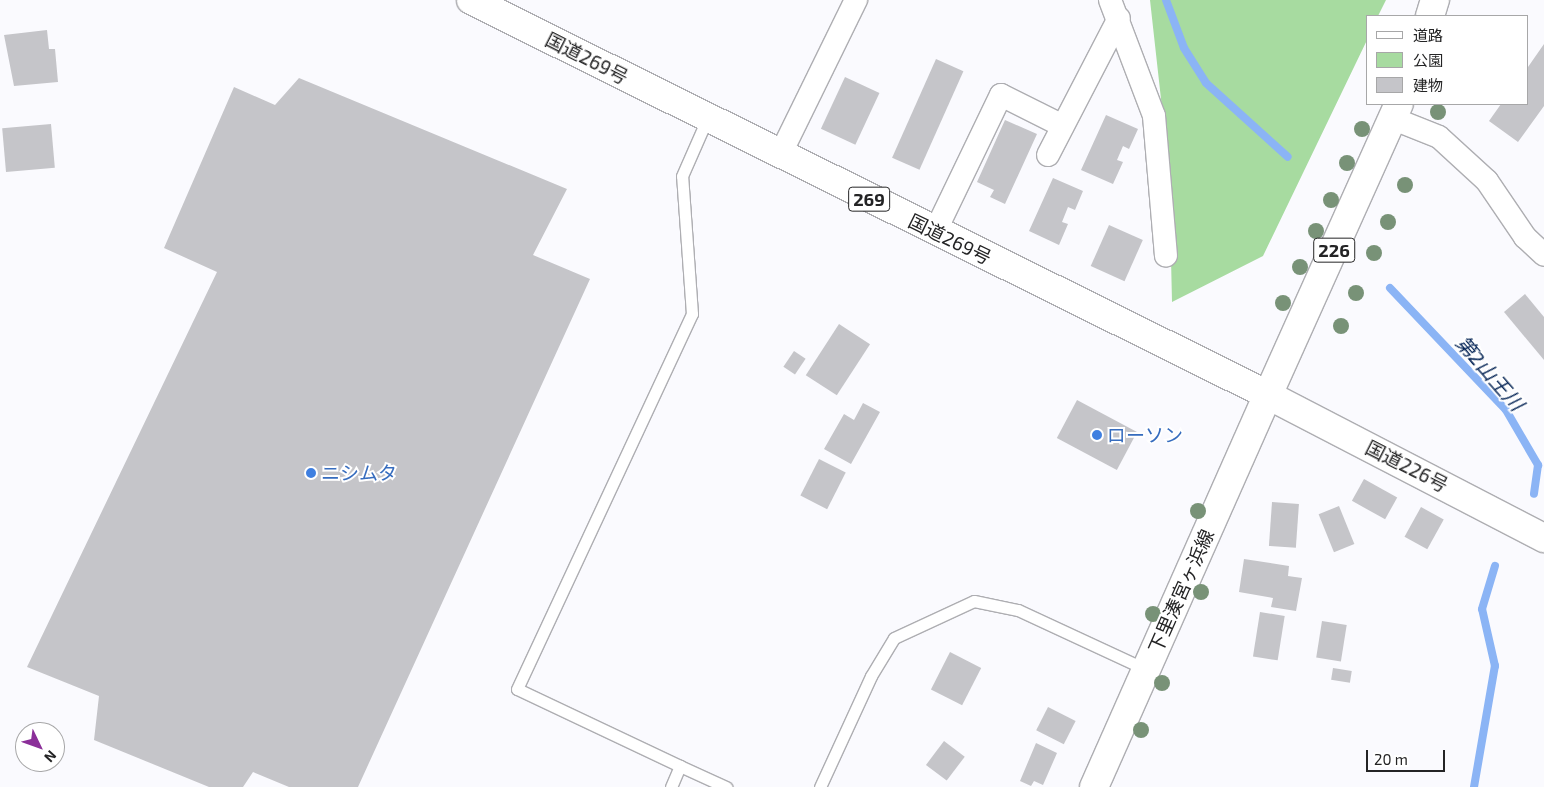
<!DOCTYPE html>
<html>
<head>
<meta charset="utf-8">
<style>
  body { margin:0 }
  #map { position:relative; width:1544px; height:787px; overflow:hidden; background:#fafafe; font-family:"Exo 2","Noto Sans JP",sans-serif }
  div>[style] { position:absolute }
  .green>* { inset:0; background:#a7dba0 }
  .stream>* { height:8px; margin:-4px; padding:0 4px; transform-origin:4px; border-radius:4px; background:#8bb4f5 }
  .building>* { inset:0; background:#c5c5c9; transform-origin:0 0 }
  .roads { filter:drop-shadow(1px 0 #aeaeb2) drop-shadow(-1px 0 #aeaeb2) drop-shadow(0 1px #aeaeb2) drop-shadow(0 -1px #aeaeb2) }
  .lane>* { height:11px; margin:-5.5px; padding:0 5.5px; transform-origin:5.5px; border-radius:5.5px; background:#fff }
  .street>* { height:22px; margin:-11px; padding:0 11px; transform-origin:11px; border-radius:11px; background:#fff }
  .secondary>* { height:28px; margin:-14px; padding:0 14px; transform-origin:14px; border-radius:14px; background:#fff }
  .highway>* { height:28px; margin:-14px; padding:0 14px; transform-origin:14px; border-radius:14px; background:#fff }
  .trees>* { width:16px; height:16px; margin:-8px; border-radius:50%; background:#789277 }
  .dots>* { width:14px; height:14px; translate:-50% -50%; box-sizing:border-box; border:2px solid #fff; border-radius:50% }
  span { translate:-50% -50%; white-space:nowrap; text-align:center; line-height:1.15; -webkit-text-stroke:4px #fff; paint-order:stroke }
  .shield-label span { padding:1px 4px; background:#fff; border:1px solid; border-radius:4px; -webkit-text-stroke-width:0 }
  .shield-label { font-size:18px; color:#242425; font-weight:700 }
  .street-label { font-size:19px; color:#242425 }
  .shop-label { font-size:19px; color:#366cbe }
  .left { translate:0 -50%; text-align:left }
  .water-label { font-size:20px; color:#072657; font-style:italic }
  .legend { position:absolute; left:1366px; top:15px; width:162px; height:90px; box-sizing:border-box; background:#fff; border:1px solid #a7a7a8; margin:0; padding:6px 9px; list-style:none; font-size:15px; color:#242425 }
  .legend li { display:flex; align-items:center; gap:10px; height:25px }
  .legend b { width:25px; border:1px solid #a7a7a8 }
  .north { position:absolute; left:15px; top:722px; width:50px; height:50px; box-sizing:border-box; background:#fff; border:1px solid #a7a7a8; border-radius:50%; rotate:132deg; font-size:14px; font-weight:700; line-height:20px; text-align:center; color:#242425 }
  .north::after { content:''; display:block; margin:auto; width:18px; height:22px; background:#8b2f99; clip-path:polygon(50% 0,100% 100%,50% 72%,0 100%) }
  .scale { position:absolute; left:1366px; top:750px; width:79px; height:22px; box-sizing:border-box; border:2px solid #242425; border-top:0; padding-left:6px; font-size:15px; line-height:18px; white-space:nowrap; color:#242425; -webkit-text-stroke:4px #fff; paint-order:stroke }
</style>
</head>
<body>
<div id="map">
  <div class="green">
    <div style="clip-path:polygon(1150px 0,1386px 0,1378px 16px,1368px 16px,1368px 38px,1263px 256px,1172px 302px,1169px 171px)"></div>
  </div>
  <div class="stream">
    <div style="left:1166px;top:0;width:51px;rotate:69.4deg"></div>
    <div style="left:1184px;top:48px;width:41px;rotate:57.8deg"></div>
    <div style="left:1206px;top:83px;width:110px;rotate:42.1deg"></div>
    <div style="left:1390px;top:288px;width:168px;rotate:46.4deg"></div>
    <div style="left:1506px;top:410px;width:64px;rotate:59.8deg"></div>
    <div style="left:1538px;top:465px;width:29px;rotate:98deg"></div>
    <div style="left:1474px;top:787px;width:123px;rotate:-80.2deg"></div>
    <div style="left:1495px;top:666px;width:58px;rotate:-102.8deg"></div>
    <div style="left:1482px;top:609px;width:45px;rotate:-73.2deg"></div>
  </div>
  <div class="building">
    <div style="clip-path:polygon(47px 30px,49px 49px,55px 49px,58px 82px,14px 86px,4px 35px)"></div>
    <div style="clip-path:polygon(1544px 44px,1544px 106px,1518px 142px,1489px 121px,1501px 104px,1528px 104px,1528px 67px)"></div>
    <div style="left:936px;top:59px;width:30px;height:108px;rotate:24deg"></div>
    <div style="left:845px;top:77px;width:38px;height:57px;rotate:25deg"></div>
    <div style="clip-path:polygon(299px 78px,567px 189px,533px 255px,590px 279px,358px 787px,289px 787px,253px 772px,243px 787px,209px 787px,94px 740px,99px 696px,27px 667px,217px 272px,164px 248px,234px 87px,275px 105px)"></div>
    <div style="clip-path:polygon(1106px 115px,1138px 129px,1129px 149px,1123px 146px,1117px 160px,1123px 162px,1113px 184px,1081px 170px)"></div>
    <div style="clip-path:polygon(1005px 120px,1037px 134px,1005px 204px,990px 197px,994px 190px,977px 182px)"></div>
    <div style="left:51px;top:124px;width:44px;height:49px;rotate:85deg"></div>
    <div style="clip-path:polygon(1053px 178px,1083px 191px,1075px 210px,1068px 207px,1062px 222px,1068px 224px,1059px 245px,1029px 231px)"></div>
    <div style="left:1109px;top:225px;width:37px;height:45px;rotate:24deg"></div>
    <div style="clip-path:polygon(1525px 294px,1544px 317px,1544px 360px,1504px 312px)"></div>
    <div style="left:839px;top:324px;width:37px;height:61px;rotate:33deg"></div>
    <div style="left:794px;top:351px;width:14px;height:19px;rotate:34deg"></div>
    <div style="left:1077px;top:400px;width:68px;height:43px;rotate:28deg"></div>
    <div style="clip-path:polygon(863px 403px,880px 412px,851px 464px,824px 449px,844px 414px,854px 420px)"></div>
    <div style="left:819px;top:459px;width:30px;height:41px;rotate:27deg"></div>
    <div style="left:1364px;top:479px;width:38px;height:25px;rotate:29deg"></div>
    <div style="left:1272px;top:502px;width:27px;height:44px;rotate:4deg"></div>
    <div style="left:1339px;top:506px;width:41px;height:22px;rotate:68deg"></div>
    <div style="left:1421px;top:507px;width:26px;height:34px;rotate:29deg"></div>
    <div style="clip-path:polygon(1244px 559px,1289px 566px,1288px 576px,1302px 578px,1296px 611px,1271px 607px,1273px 598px,1239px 592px)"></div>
    <div style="left:1260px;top:612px;width:25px;height:45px;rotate:9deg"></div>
    <div style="left:1322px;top:621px;width:25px;height:37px;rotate:9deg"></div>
    <div style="left:950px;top:652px;width:35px;height:42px;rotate:27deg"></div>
    <div style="left:1333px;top:668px;width:19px;height:12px;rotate:9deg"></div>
    <div style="left:1048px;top:707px;width:31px;height:26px;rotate:27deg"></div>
    <div style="left:944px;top:741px;width:26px;height:30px;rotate:37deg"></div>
    <div style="clip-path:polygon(1036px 743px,1057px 753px,1043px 785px,1034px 781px,1031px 786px,1020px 781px)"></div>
  </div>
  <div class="roads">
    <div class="lane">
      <div style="left:680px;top:766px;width:180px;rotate:-154.7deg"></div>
      <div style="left:517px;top:689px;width:414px;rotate:-65deg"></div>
      <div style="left:692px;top:314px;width:138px;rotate:-94.1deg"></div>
      <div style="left:682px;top:176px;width:62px;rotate:-66.3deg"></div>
      <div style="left:671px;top:787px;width:23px;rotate:-67deg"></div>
      <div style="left:680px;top:766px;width:51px;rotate:24.5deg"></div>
      <div style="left:820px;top:787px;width:122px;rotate:-65.3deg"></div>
      <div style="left:871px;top:676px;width:44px;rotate:-58.8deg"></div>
      <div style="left:894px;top:638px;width:88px;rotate:-24.8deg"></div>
      <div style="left:974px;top:601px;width:45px;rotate:11.6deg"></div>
      <div style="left:1018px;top:610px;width:142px;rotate:24.9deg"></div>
    </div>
    <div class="street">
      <div style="left:1110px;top:0;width:124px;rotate:69.2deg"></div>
      <div style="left:1154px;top:116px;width:140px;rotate:85.1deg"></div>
      <div style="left:1394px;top:119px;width:48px;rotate:21.8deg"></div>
      <div style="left:1439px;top:137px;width:65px;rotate:42.5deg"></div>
      <div style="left:1487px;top:181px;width:68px;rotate:55.8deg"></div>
      <div style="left:1525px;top:237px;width:26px;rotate:43deg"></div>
      <div style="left:780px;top:155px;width:173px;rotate:-63.9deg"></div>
      <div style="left:1048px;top:155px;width:154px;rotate:-62.6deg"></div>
      <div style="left:935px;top:232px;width:152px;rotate:-64.3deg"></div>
      <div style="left:1001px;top:95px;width:69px;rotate:26.6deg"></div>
    </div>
    <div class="secondary">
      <div style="left:1094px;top:787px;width:429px;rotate:-66.1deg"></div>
    </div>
    <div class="highway">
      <div style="left:471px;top:0;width:890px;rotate:26.36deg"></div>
      <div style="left:1268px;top:395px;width:311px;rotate:27.4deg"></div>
      <div style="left:1430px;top:16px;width:17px;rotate:-73deg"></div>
      <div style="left:1268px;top:395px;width:319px;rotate:-65.8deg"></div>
    </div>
  </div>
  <div class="trees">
    <div style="left:1438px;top:112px"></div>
    <div style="left:1362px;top:129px"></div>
    <div style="left:1347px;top:163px"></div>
    <div style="left:1405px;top:185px"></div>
    <div style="left:1331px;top:200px"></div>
    <div style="left:1388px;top:222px"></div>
    <div style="left:1316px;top:231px"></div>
    <div style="left:1374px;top:253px"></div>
    <div style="left:1300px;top:267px"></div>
    <div style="left:1356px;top:293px"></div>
    <div style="left:1283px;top:303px"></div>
    <div style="left:1341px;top:326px"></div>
    <div style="left:1198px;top:511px"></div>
    <div style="left:1201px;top:592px"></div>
    <div style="left:1153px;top:614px"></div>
    <div style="left:1162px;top:683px"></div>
    <div style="left:1141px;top:730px"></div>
  </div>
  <div class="dots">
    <div style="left:1097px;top:435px;background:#3f7fe0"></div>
    <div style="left:311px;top:473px;background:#3f7fe0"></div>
  </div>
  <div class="shield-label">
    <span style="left:869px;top:199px">269</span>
    <span style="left:1334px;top:250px">226</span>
  </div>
  <div class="street-label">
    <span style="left:587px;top:58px;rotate:27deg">国道269号</span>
    <span style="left:950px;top:239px;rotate:26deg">国道269号</span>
    <span style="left:1407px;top:466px;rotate:27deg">国道226号</span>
    <span style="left:1181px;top:591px;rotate:-66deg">下里湊宮ヶ浜線</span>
  </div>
  <div class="shop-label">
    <span class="left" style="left:1107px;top:435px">ローソン</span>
    <span class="left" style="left:321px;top:473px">ニシムタ</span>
  </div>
  <div class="water-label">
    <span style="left:1490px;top:373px;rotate:49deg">第2山王川</span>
  </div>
  <ul class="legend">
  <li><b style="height:6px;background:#fff"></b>道路</li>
  <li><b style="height:14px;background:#a7dba0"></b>公園</li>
  <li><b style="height:14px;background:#c5c5c9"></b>建物</li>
  </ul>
  <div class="north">N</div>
  <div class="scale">20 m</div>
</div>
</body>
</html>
